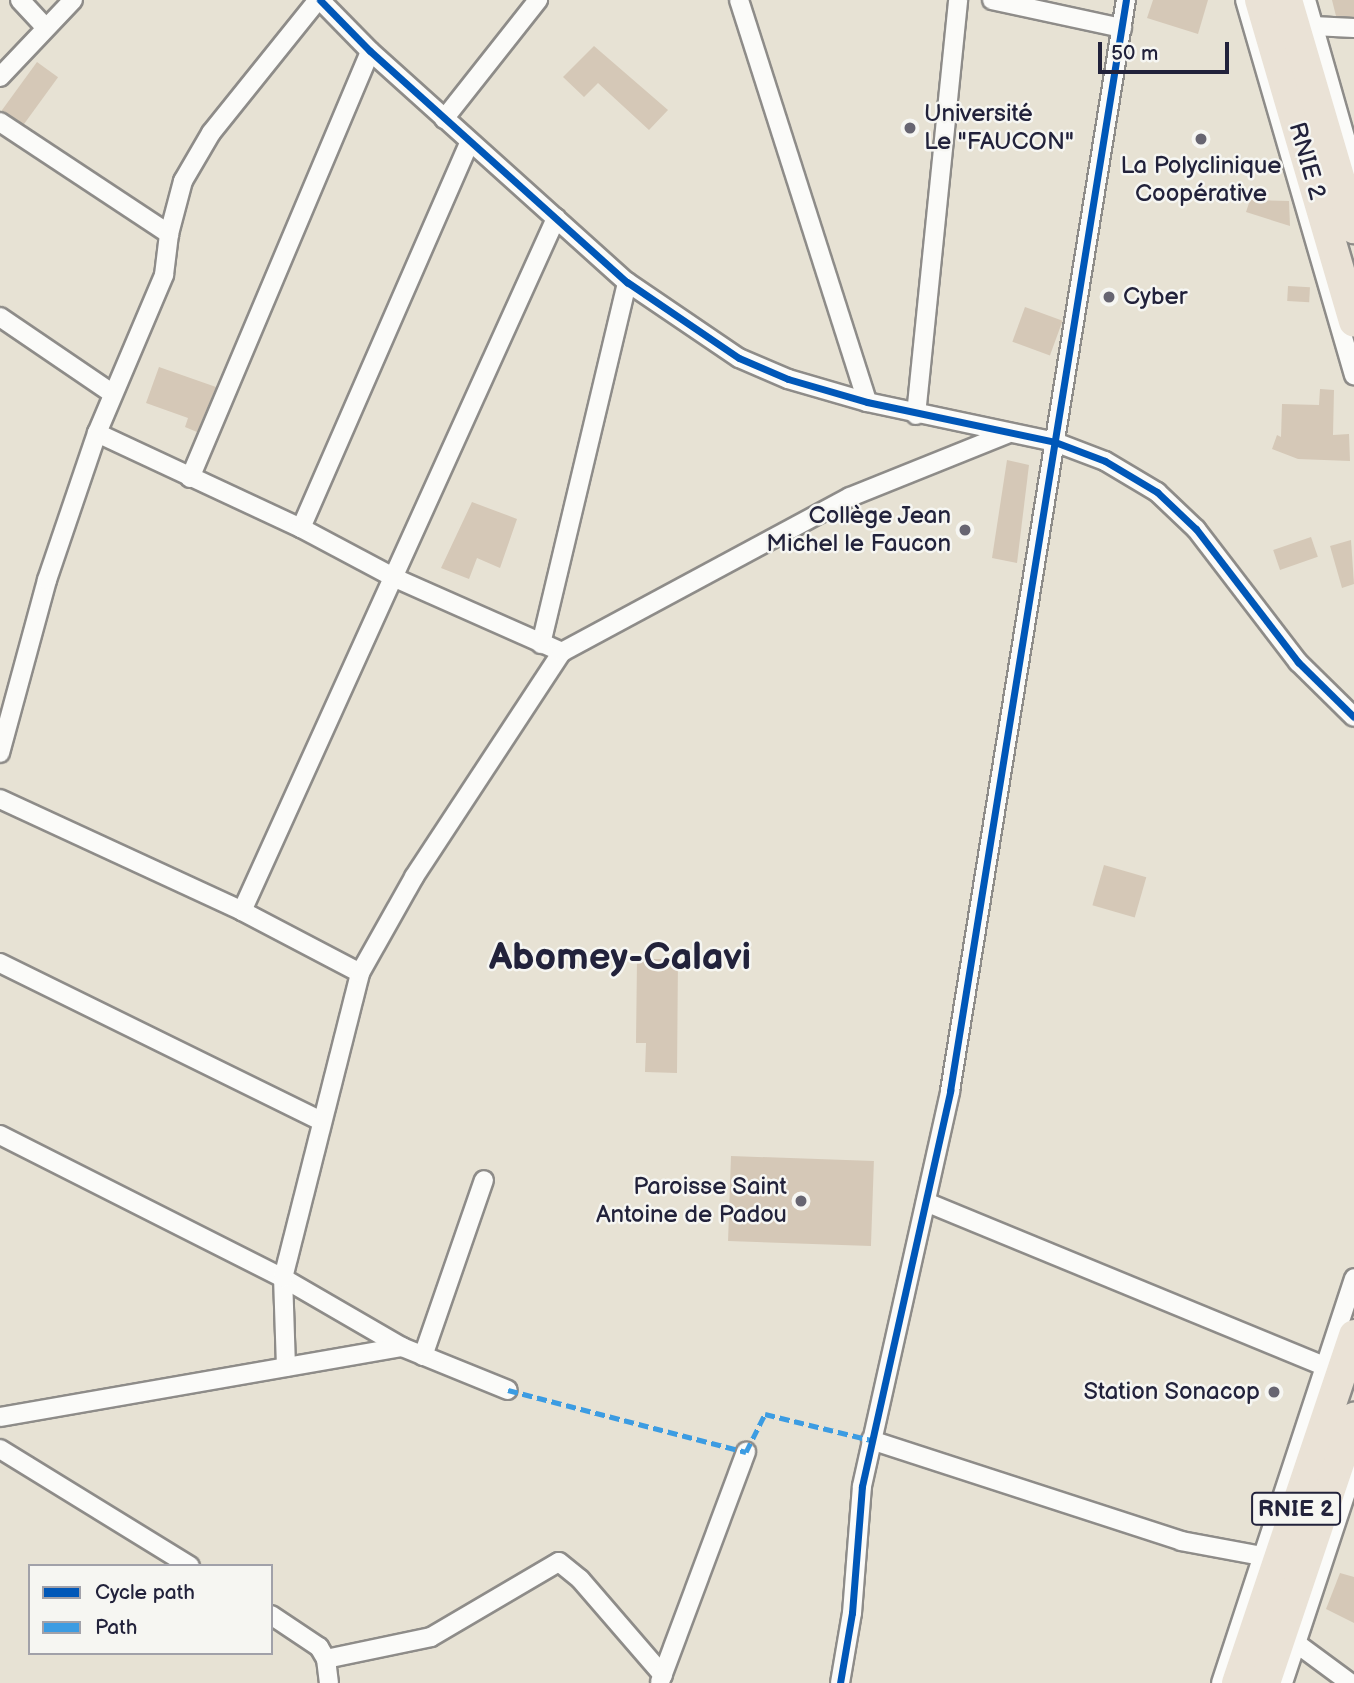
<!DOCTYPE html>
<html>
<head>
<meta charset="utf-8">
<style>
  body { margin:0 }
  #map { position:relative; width:1354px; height:1683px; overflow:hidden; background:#e7e2d4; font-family:"Balsamiq Sans",sans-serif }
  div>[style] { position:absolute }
  .building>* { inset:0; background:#d5c8b7; transform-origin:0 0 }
  .roads { filter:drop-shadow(2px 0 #8e8c89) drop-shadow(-2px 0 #8e8c89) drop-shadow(0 2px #8e8c89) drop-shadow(0 -2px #8e8c89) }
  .minor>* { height:18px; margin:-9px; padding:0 9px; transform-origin:9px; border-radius:9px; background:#fbfbf9 }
  .trunk>* { height:30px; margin:-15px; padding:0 15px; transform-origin:15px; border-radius:15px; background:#eae2d6 }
  .quiet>* { height:5px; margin-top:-2.5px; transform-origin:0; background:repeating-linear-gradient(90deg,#3c9ce2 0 10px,transparent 0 15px) }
  .cycleway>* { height:7px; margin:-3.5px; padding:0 3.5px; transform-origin:3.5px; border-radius:3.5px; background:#0057b8 }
  .dots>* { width:19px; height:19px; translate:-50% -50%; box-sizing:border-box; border:4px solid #f6f6f2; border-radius:50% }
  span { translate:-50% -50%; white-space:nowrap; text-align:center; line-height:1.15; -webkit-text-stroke:5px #f6f6f2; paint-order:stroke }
  .shield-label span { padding:2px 5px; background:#f6f6f2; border:2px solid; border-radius:5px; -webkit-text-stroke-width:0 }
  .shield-label { font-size:23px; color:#22223b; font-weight:700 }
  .poi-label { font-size:24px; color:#22223b }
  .left { translate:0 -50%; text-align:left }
  .right { translate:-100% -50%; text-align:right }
  .street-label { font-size:24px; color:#22223b }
  .town-label { font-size:38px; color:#22223b; font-weight:700 }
  .legend { position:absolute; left:28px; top:1564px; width:245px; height:91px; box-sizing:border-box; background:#f6f6f2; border:2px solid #a1a1a9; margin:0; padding:9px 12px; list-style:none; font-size:21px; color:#22223b }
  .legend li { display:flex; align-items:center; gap:14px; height:35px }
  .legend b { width:35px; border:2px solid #a1a1a9 }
  .scale { position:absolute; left:1098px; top:42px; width:131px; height:32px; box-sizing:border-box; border:4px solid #22223b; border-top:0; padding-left:9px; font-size:21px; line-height:24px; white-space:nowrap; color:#22223b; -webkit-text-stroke:5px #f6f6f2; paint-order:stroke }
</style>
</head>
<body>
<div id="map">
  <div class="building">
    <div style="clip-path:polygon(1153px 0,1208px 0,1198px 34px,1147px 18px)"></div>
    <div style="clip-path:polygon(1332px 0,1354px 0,1354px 17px,1336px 16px)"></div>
    <div style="clip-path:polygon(594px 46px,668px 110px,649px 130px,598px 83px,584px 97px,563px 77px)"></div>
    <div style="left:37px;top:62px;width:26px;height:60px;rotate:36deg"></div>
    <div style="clip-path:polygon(1250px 200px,1289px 201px,1290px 226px,1246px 212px)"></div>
    <div style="left:1288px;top:286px;width:22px;height:15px;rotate:3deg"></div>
    <div style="left:1025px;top:307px;width:40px;height:37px;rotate:20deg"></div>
    <div style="clip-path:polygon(159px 367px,216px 387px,197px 432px,185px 427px,188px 418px,146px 403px)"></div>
    <div style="clip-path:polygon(1320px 389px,1334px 390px,1333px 435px,1349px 434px,1350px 461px,1298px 459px,1272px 449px,1277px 435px,1281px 437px,1282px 404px,1319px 405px)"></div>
    <div style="clip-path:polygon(1007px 460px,1029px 465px,1017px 563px,992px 558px)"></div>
    <div style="clip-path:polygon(472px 502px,517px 519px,500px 568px,477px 558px,469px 579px,441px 568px)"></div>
    <div style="left:1311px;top:537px;width:21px;height:40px;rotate:71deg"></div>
    <div style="clip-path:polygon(1351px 540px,1354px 584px,1342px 588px,1330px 546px)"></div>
    <div style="left:1104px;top:865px;width:44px;height:42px;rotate:16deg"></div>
    <div style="clip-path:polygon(637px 959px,678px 959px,677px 1073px,645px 1072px,646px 1043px,636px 1043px)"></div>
    <div style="left:731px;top:1156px;width:143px;height:85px;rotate:2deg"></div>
    <div style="clip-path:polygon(1340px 1573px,1354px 1577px,1354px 1623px,1326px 1609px)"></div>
  </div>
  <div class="roads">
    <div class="minor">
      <div style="left:20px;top:0;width:38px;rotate:47deg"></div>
      <div style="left:320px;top:0;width:71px;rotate:45.6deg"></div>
      <div style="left:370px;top:51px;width:346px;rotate:42deg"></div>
      <div style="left:627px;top:282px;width:135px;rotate:34.2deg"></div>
      <div style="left:739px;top:358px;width:53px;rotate:23.2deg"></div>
      <div style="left:788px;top:379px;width:82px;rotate:16.2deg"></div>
      <div style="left:867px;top:402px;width:192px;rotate:12deg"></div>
      <div style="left:1055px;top:442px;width:53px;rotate:20.8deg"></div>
      <div style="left:1105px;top:461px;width:61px;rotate:30.8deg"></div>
      <div style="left:1157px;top:492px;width:54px;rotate:43.5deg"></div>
      <div style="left:1196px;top:529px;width:168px;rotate:52.5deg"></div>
      <div style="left:1298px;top:662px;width:78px;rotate:44.5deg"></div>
      <div style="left:739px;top:0;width:422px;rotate:72.3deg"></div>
      <div style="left:992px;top:0;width:133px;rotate:12.2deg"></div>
      <div style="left:1245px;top:0;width:391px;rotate:73.8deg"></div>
      <div style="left:1306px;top:0;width:176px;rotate:74.1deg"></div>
      <div style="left:1313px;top:26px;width:41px;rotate:2.8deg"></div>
      <div style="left:0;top:77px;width:106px;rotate:-46.5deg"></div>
      <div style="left:444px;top:119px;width:152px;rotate:-51.7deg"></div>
      <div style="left:0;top:122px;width:203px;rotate:33.5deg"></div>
      <div style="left:0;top:317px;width:135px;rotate:34.2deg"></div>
      <div style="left:916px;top:415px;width:417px;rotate:-84.2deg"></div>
      <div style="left:97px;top:433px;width:225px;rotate:25deg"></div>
      <div style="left:301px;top:528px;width:106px;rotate:28deg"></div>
      <div style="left:395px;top:578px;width:183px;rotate:23.9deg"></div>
      <div style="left:190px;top:478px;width:463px;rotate:-67.1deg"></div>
      <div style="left:301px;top:528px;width:421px;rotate:-66.4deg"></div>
      <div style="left:541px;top:644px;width:372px;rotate:-76.6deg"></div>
      <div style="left:0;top:753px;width:179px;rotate:-74.8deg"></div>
      <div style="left:47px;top:580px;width:155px;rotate:-71.2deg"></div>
      <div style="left:97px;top:433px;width:172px;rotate:-67deg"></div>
      <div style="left:164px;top:275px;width:41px;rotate:-83deg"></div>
      <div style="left:169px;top:234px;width:55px;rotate:-75.2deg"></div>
      <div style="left:183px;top:181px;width:56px;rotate:-59.7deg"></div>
      <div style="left:211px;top:133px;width:171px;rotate:-51.2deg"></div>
      <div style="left:0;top:799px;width:267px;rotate:24.8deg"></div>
      <div style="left:242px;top:911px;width:133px;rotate:27.7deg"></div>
      <div style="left:242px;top:911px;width:761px;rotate:-65.62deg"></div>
      <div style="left:0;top:963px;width:356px;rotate:26.2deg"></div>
      <div style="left:0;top:1135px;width:317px;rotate:26.8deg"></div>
      <div style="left:283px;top:1278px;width:138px;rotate:30.1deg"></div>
      <div style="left:402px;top:1347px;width:114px;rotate:22.1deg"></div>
      <div style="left:926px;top:1202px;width:433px;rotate:22.4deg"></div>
      <div style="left:423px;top:1356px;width:186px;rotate:-70.9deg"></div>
      <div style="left:286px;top:1367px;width:89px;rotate:-91.9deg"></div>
      <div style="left:283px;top:1278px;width:315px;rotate:-75.8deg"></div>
      <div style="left:360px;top:973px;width:110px;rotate:-60.6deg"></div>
      <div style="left:414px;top:877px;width:269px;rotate:-56.7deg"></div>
      <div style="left:562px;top:652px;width:327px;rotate:-28.3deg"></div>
      <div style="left:850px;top:497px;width:169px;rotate:-21.9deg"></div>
      <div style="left:0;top:1417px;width:408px;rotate:-9.9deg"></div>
      <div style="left:871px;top:1440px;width:326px;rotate:18deg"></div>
      <div style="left:1181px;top:1541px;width:82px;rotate:10.5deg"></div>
      <div style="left:0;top:1449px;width:223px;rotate:31.6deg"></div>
      <div style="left:271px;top:1615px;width:58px;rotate:33.7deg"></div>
      <div style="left:319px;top:1647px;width:14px;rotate:60deg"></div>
      <div style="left:326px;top:1659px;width:24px;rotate:83deg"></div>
      <div style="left:1296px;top:1643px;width:67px;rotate:36.5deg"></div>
      <div style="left:326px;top:1659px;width:107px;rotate:-11.8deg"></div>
      <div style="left:431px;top:1637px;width:148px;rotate:-30.4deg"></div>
      <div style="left:559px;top:1562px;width:27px;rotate:39deg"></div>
      <div style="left:580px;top:1579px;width:127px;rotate:49.2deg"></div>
      <div style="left:660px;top:1682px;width:246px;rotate:-69.5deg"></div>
      <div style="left:840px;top:1683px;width:71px;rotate:-80.3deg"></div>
      <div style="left:852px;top:1613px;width:127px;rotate:-85.5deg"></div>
      <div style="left:862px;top:1486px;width:405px;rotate:-77.4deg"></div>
      <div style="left:950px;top:1091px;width:1105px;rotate:-80.84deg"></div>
      <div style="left:1221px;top:1683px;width:426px;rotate:-71.8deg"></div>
      <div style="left:1283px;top:1683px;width:226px;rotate:-71.7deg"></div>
    </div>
    <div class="trunk">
      <div style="left:1260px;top:0;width:335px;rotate:73.7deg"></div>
      <div style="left:1287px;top:0;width:238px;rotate:73.6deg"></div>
      <div style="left:1237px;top:1683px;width:367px;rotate:-71.4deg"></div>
      <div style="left:1265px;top:1683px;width:280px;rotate:-71.4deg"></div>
    </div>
  </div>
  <div class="quiet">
    <div style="left:508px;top:1390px;width:246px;rotate:14.6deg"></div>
    <div style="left:746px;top:1452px;width:42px;rotate:-63.4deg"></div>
    <div style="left:765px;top:1414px;width:109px;rotate:13.8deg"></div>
  </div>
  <div class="cycleway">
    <div style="left:320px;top:0;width:71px;rotate:45.6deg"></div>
    <div style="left:370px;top:51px;width:346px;rotate:42deg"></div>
    <div style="left:627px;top:282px;width:135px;rotate:34.2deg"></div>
    <div style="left:739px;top:358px;width:53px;rotate:23.2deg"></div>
    <div style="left:788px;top:379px;width:82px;rotate:16.2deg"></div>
    <div style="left:867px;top:402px;width:192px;rotate:12deg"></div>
    <div style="left:1055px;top:442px;width:53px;rotate:20.8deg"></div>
    <div style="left:1105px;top:461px;width:61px;rotate:30.8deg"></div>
    <div style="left:1157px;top:492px;width:54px;rotate:43.5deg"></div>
    <div style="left:1196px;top:529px;width:168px;rotate:52.5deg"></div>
    <div style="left:1298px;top:662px;width:78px;rotate:44.5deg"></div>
    <div style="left:840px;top:1683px;width:71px;rotate:-80.3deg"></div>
    <div style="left:852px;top:1613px;width:127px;rotate:-85.5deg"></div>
    <div style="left:862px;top:1486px;width:405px;rotate:-77.4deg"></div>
    <div style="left:950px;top:1091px;width:1105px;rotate:-80.84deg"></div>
  </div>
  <div class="dots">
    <div style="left:910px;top:128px;background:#676571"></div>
    <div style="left:1201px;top:139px;background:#676571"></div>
    <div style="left:1109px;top:297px;background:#676571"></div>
    <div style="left:965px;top:530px;background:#676571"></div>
    <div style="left:801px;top:1201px;background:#676571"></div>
    <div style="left:1274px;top:1392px;background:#676571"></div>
  </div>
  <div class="shield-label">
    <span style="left:1296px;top:1509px">RNIE 2</span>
  </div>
  <div class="poi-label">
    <span class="left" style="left:924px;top:128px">Université<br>Le "FAUCON"</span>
    <span style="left:1201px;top:180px">La Polyclinique<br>Coopérative</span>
    <span class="left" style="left:1123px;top:297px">Cyber</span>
    <span class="right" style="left:951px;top:530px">Collège Jean<br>Michel le Faucon</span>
    <span class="right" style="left:787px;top:1201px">Paroisse Saint<br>Antoine de Padou</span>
    <span class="right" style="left:1260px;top:1392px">Station Sonacop</span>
  </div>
  <div class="street-label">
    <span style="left:1307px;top:161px;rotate:74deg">RNIE 2</span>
  </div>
  <div class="town-label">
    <span style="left:620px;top:958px">Abomey-Calavi</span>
  </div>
  <ul class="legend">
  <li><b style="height:9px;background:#0057b8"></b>Cycle path</li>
  <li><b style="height:9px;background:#3c9ce2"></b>Path</li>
  </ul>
  <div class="scale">50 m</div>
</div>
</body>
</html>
